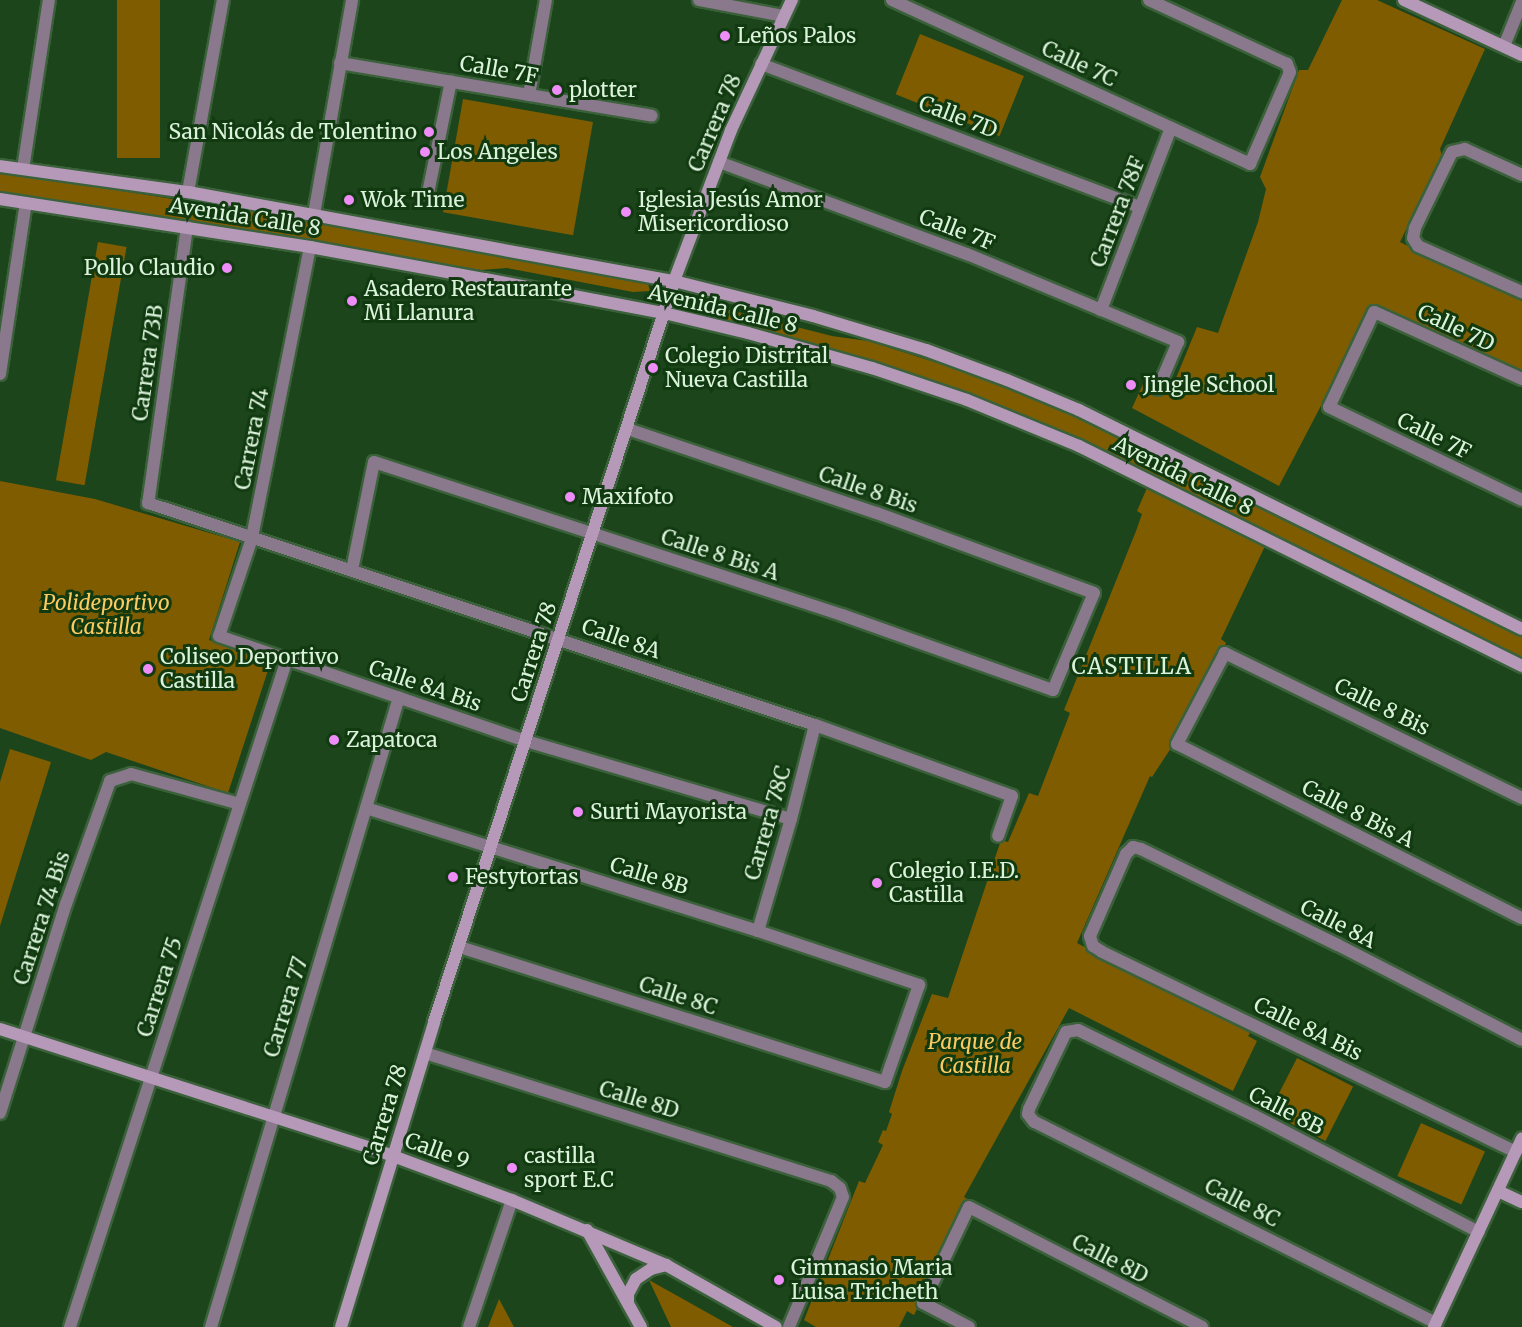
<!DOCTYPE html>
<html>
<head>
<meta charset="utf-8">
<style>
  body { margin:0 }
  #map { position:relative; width:1522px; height:1327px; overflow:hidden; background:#1c451c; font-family:Merriweather,serif }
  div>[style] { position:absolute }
  .green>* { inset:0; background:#7f5c00; transform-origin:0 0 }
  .roads { filter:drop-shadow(2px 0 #3b613b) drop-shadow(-2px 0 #3b613b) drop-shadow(0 2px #3b613b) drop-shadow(0 -2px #3b613b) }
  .street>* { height:12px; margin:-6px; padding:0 6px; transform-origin:6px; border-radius:6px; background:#8a788c }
  .secondary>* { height:12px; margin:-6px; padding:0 6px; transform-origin:6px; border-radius:6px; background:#b699b9 }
  .dots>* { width:16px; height:16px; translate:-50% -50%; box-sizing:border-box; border:3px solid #113a11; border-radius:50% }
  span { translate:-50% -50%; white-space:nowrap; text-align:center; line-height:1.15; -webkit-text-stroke:6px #113a11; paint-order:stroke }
  .poi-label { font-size:21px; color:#dcf3db }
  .left { translate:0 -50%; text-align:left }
  .right { translate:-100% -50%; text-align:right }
  .street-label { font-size:21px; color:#dcf3db }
  .park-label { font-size:21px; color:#fcca61; font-style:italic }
  .neighbourhood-label { font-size:22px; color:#dcf3db; letter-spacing:1.5px }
</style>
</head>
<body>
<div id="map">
  <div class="green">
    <div style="left:117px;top:0;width:43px;height:158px"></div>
    <div style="clip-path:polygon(1342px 0,1377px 0,1485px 49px,1440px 149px,1442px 156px,1400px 242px,1522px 301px,1522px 371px,1374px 306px,1329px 402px,1324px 400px,1279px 486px,1132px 408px,1143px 384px,1160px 390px,1174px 383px,1197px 327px,1218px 333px,1258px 222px,1266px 189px,1260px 177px,1299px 70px,1308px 70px)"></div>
    <div style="left:920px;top:34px;width:112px;height:65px;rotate:22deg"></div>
    <div style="left:463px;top:99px;width:132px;height:115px;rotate:10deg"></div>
    <div style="clip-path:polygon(0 172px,237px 209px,635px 280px,648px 284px,650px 291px,633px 292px,507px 268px,481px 270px,185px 220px,0 192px)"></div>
    <div style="left:98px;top:242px;width:29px;height:242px;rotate:10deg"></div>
    <div style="clip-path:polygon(710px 305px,832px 336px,868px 341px,966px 372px,1061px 410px,1153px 452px,1522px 637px,1522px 658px,1120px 458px,1023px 415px,910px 373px,702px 314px,702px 307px)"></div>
    <div style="clip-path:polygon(0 481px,95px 499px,240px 542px,209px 640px,271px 661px,228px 793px,106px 752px,91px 760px,0 728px)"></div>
    <div style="clip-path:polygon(1147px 488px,1265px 546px,1221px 639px,1226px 643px,1173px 745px,1152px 777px,1150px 776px,1077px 943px,1250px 1033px,1248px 1036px,1257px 1041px,1233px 1091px,1069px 1008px,964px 1197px,971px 1201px,914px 1315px,907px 1311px,899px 1327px,816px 1327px,804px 1320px,859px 1181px,865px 1183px,883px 1145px,878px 1142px,883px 1130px,886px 1131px,892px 1114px,889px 1112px,902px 1071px,932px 994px,948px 998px,1001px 840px,1008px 842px,1029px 793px,1038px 796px,1070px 713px,1064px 710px,1136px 531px,1142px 514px,1137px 511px)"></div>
    <div style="clip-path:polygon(10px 749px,51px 762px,0 926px,0 782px)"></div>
    <div style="left:1297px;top:1058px;width:63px;height:61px;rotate:27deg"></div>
    <div style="left:1421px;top:1123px;width:70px;height:58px;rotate:24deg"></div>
    <div style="clip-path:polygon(649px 1280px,733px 1327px,671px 1327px)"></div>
    <div style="clip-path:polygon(499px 1299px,514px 1327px,488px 1327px)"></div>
  </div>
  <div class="roads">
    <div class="street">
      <div style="left:699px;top:0;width:86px;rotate:10.7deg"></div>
      <div style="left:892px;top:0;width:394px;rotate:24.6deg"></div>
      <div style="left:1250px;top:164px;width:100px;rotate:-66.5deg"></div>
      <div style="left:1290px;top:72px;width:9px;rotate:-111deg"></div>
      <div style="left:1287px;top:64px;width:152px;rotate:-155.1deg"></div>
      <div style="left:1504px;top:46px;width:48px;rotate:-67.8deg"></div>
      <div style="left:340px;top:63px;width:316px;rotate:9.6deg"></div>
      <div style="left:761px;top:64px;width:405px;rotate:20.7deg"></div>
      <div style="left:529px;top:95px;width:97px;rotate:-79.9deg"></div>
      <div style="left:719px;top:162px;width:265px;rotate:20.4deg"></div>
      <div style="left:967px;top:254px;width:229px;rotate:22.6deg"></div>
      <div style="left:1178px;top:342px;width:51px;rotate:113.1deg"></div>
      <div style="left:23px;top:169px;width:171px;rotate:-81.3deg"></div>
      <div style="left:1522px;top:175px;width:63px;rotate:-155.5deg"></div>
      <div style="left:1465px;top:149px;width:13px;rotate:167deg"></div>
      <div style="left:1452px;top:152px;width:85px;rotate:116deg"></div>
      <div style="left:1415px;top:228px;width:10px;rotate:101deg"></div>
      <div style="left:1413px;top:238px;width:9px;rotate:58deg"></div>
      <div style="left:1418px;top:246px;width:114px;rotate:23.9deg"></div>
      <div style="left:188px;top:192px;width:195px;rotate:-79.7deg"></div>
      <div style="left:428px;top:193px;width:114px;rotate:-78.4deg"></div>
      <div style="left:314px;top:214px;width:217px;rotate:-79.9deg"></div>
      <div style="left:187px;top:227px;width:279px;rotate:98deg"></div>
      <div style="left:148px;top:503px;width:703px;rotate:18.41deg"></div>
      <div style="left:815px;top:725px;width:209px;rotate:19.8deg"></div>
      <div style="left:1012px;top:796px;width:42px;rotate:109.3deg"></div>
      <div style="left:310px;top:247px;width:297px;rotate:101.3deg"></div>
      <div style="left:252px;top:538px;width:103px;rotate:108.6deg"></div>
      <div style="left:219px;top:636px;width:324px;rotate:18.9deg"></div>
      <div style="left:526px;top:741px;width:276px;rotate:16.4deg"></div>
      <div style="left:1101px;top:310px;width:195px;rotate:-69deg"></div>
      <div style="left:0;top:374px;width:173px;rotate:-81.4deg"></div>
      <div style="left:1522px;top:379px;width:162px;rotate:-155.6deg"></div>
      <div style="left:1374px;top:312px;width:105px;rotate:115.3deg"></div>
      <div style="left:1329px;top:407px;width:214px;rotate:25.7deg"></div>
      <div style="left:352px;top:570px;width:110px;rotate:-78.5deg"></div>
      <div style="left:374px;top:462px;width:492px;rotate:18.1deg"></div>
      <div style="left:842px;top:615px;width:224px;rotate:19.6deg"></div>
      <div style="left:1053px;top:690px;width:105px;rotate:-67.1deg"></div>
      <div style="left:1094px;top:593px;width:232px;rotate:-159.8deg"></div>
      <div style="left:876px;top:513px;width:262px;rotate:-161.3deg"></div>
      <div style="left:1522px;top:798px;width:331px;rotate:-154deg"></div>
      <div style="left:1225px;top:653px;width:103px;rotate:117.8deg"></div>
      <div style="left:1177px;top:744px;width:386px;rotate:26.8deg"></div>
      <div style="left:366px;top:808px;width:411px;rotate:17.4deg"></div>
      <div style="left:758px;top:931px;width:170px;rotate:18.5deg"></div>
      <div style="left:919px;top:985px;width:103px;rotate:109.3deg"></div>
      <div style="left:885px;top:1082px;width:447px;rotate:-162.4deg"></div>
      <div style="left:758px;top:931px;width:117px;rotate:-73.6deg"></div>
      <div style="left:791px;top:819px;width:97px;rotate:-75.7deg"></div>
      <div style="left:425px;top:1053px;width:426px;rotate:17.5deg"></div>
      <div style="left:831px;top:1181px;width:11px;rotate:38deg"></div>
      <div style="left:840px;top:1188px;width:9px;rotate:72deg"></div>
      <div style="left:843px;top:1197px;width:141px;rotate:112.6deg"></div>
      <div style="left:0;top:1113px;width:219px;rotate:-72.5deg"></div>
      <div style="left:66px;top:904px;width:131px;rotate:-70.3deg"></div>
      <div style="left:110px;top:781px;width:22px;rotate:-18deg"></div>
      <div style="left:131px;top:774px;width:113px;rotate:15.4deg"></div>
      <div style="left:1516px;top:1152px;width:461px;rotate:-154.2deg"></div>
      <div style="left:1101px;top:951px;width:9px;rotate:-148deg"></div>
      <div style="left:1093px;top:946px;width:10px;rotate:-107deg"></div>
      <div style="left:1090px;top:936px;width:90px;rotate:-66.3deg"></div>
      <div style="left:1126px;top:854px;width:10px;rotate:-45deg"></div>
      <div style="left:1133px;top:847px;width:8px;rotate:14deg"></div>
      <div style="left:1141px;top:849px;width:219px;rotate:26deg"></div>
      <div style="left:1338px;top:945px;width:207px;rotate:27.3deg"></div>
      <div style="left:1436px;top:1323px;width:449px;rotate:-153.4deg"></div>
      <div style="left:1034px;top:1122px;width:10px;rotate:-127deg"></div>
      <div style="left:1028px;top:1114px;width:5px;rotate:-79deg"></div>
      <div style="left:1029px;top:1109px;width:85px;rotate:-64.3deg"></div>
      <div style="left:1066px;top:1032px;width:12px;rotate:-9deg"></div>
      <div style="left:1078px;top:1030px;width:197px;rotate:25.9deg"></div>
      <div style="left:1255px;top:1116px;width:252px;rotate:27.4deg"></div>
      <div style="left:70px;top:1327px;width:702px;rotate:-72deg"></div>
      <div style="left:211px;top:1327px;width:657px;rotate:-73.38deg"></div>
      <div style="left:469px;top:1327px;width:134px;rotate:-71.3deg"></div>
      <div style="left:969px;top:1327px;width:52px;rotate:-152.4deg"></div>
      <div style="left:923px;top:1303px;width:106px;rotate:-64.4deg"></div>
      <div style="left:969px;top:1207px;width:262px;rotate:27.2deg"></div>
    </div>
    <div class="secondary">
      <div style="left:1404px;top:0;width:130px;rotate:25deg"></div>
      <div style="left:0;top:166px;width:190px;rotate:7.9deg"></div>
      <div style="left:188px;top:192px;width:494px;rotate:10.4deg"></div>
      <div style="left:674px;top:281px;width:143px;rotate:14.1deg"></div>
      <div style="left:813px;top:316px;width:118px;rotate:16.7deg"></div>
      <div style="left:926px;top:350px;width:86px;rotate:20.3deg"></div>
      <div style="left:1007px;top:380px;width:78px;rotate:22.6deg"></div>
      <div style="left:1079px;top:410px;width:494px;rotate:26.3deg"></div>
      <div style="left:0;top:199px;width:314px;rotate:8.8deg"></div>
      <div style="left:310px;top:247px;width:178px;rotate:10.4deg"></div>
      <div style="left:485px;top:279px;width:182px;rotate:10.8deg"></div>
      <div style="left:664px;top:313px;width:86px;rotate:13.4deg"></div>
      <div style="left:748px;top:333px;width:129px;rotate:15.8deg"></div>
      <div style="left:872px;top:368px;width:100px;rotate:18.6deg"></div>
      <div style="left:967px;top:400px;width:121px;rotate:22.3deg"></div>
      <div style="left:1079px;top:446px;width:495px;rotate:26.4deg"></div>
      <div style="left:0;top:1029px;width:401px;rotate:17.8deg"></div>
      <div style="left:382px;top:1152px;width:139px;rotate:20.3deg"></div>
      <div style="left:512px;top:1200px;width:167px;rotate:22.9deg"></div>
      <div style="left:666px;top:1265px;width:126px;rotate:29.4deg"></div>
      <div style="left:1498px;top:1191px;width:26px;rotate:25deg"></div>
      <div style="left:587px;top:1230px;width:111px;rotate:60.9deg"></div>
      <div style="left:628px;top:1303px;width:9px;rotate:-90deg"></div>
      <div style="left:628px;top:1294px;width:17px;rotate:-62deg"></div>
      <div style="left:636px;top:1279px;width:18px;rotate:-34deg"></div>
      <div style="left:651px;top:1269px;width:16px;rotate:-15deg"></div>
      <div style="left:341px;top:1327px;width:319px;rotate:-73deg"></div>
      <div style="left:434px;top:1022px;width:779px;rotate:-72.05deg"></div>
      <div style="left:674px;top:281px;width:161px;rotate:-69.3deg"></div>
      <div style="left:731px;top:130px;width:144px;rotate:-64.9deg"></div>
      <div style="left:1434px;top:1327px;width:208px;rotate:-65deg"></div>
    </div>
  </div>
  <div class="dots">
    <div style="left:725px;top:36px;background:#ee8cf8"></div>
    <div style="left:557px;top:90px;background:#ee8cf8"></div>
    <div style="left:429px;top:132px;background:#ee8cf8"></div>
    <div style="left:425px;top:152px;background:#ee8cf8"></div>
    <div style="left:349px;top:200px;background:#ee8cf8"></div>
    <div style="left:626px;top:212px;background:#ee8cf8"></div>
    <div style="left:227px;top:268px;background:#ee8cf8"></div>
    <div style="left:352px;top:301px;background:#ee8cf8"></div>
    <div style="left:653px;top:368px;background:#ee8cf8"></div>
    <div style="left:1131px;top:385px;background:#ee8cf8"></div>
    <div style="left:570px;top:497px;background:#ee8cf8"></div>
    <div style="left:148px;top:669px;background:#ee8cf8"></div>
    <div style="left:334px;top:740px;background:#ee8cf8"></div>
    <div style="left:578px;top:812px;background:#ee8cf8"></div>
    <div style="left:453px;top:877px;background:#ee8cf8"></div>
    <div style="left:877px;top:883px;background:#ee8cf8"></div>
    <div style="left:512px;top:1168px;background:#ee8cf8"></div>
    <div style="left:779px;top:1280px;background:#ee8cf8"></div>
  </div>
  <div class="poi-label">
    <span class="left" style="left:737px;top:36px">Leños Palos</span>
    <span class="left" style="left:569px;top:90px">plotter</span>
    <span class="right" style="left:417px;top:132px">San Nicolás de Tolentino</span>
    <span class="left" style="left:437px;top:152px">Los Angeles</span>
    <span class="left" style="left:361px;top:200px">Wok Time</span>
    <span class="left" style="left:638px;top:212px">Iglesia Jesús Amor<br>Misericordioso</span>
    <span class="right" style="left:215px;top:268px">Pollo Claudio</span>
    <span class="left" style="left:364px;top:301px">Asadero Restaurante<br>Mi Llanura</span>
    <span class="left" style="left:665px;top:368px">Colegio Distrital<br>Nueva Castilla</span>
    <span class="left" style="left:1143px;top:385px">Jingle School</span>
    <span class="left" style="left:582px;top:497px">Maxifoto</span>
    <span class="left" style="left:160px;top:669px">Coliseo Deportivo<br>Castilla</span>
    <span class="left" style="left:346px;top:740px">Zapatoca</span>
    <span class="left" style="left:590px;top:812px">Surti Mayorista</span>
    <span class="left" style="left:889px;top:883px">Colegio I.E.D.<br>Castilla</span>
    <span class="left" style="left:465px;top:877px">Festytortas</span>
    <span class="left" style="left:524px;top:1168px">castilla<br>sport E.C</span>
    <span class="left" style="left:791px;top:1280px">Gimnasio Maria<br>Luisa Tricheth</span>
  </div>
  <div class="street-label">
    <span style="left:1079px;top:64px;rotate:25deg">Calle 7C</span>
    <span style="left:499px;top:70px;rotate:10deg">Calle 7F</span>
    <span style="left:958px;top:117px;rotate:21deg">Calle 7D</span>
    <span style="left:715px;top:123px;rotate:-67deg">Carrera 78</span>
    <span style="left:1118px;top:212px;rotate:-69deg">Carrera 78F</span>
    <span style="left:245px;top:217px;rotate:9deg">Avenida Calle 8</span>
    <span style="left:957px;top:230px;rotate:21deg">Calle 7F</span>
    <span style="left:723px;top:309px;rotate:13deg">Avenida Calle 8</span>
    <span style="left:1456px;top:328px;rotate:25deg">Calle 7D</span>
    <span style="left:148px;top:363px;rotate:-82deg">Carrera 73B</span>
    <span style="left:1434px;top:436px;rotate:26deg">Calle 7F</span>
    <span style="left:252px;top:439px;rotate:-79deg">Carrera 74</span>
    <span style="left:1183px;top:476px;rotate:26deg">Avenida Calle 8</span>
    <span style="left:868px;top:490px;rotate:19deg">Calle 8 Bis</span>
    <span style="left:720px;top:555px;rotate:18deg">Calle 8 Bis A</span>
    <span style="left:621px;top:639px;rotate:19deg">Calle 8A</span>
    <span style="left:534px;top:652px;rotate:-72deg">Carrera 78</span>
    <span style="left:425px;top:686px;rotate:19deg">Calle 8A Bis</span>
    <span style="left:1382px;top:707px;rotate:26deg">Calle 8 Bis</span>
    <span style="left:1358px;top:814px;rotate:27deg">Calle 8 Bis A</span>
    <span style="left:768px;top:823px;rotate:-74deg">Carrera 78C</span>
    <span style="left:649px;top:876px;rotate:17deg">Calle 8B</span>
    <span style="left:42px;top:918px;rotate:-72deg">Carrera 74 Bis</span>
    <span style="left:1338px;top:924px;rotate:27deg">Calle 8A</span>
    <span style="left:160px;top:987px;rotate:-72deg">Carrera 75</span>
    <span style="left:678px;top:996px;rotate:18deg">Calle 8C</span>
    <span style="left:286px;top:1007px;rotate:-73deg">Carrera 77</span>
    <span style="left:1308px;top:1029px;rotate:26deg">Calle 8A Bis</span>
    <span style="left:639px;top:1100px;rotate:17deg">Calle 8D</span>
    <span style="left:1286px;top:1111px;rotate:27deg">Calle 8B</span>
    <span style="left:385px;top:1115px;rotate:-73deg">Carrera 78</span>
    <span style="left:437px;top:1151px;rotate:20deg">Calle 9</span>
    <span style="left:1242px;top:1203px;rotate:27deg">Calle 8C</span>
    <span style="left:1110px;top:1259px;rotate:27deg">Calle 8D</span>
  </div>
  <div class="park-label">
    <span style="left:106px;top:615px">Polideportivo<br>Castilla</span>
    <span style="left:975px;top:1054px">Parque de<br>Castilla</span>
  </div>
  <div class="neighbourhood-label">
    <span style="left:1132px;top:667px">CASTILLA</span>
  </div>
</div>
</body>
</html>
